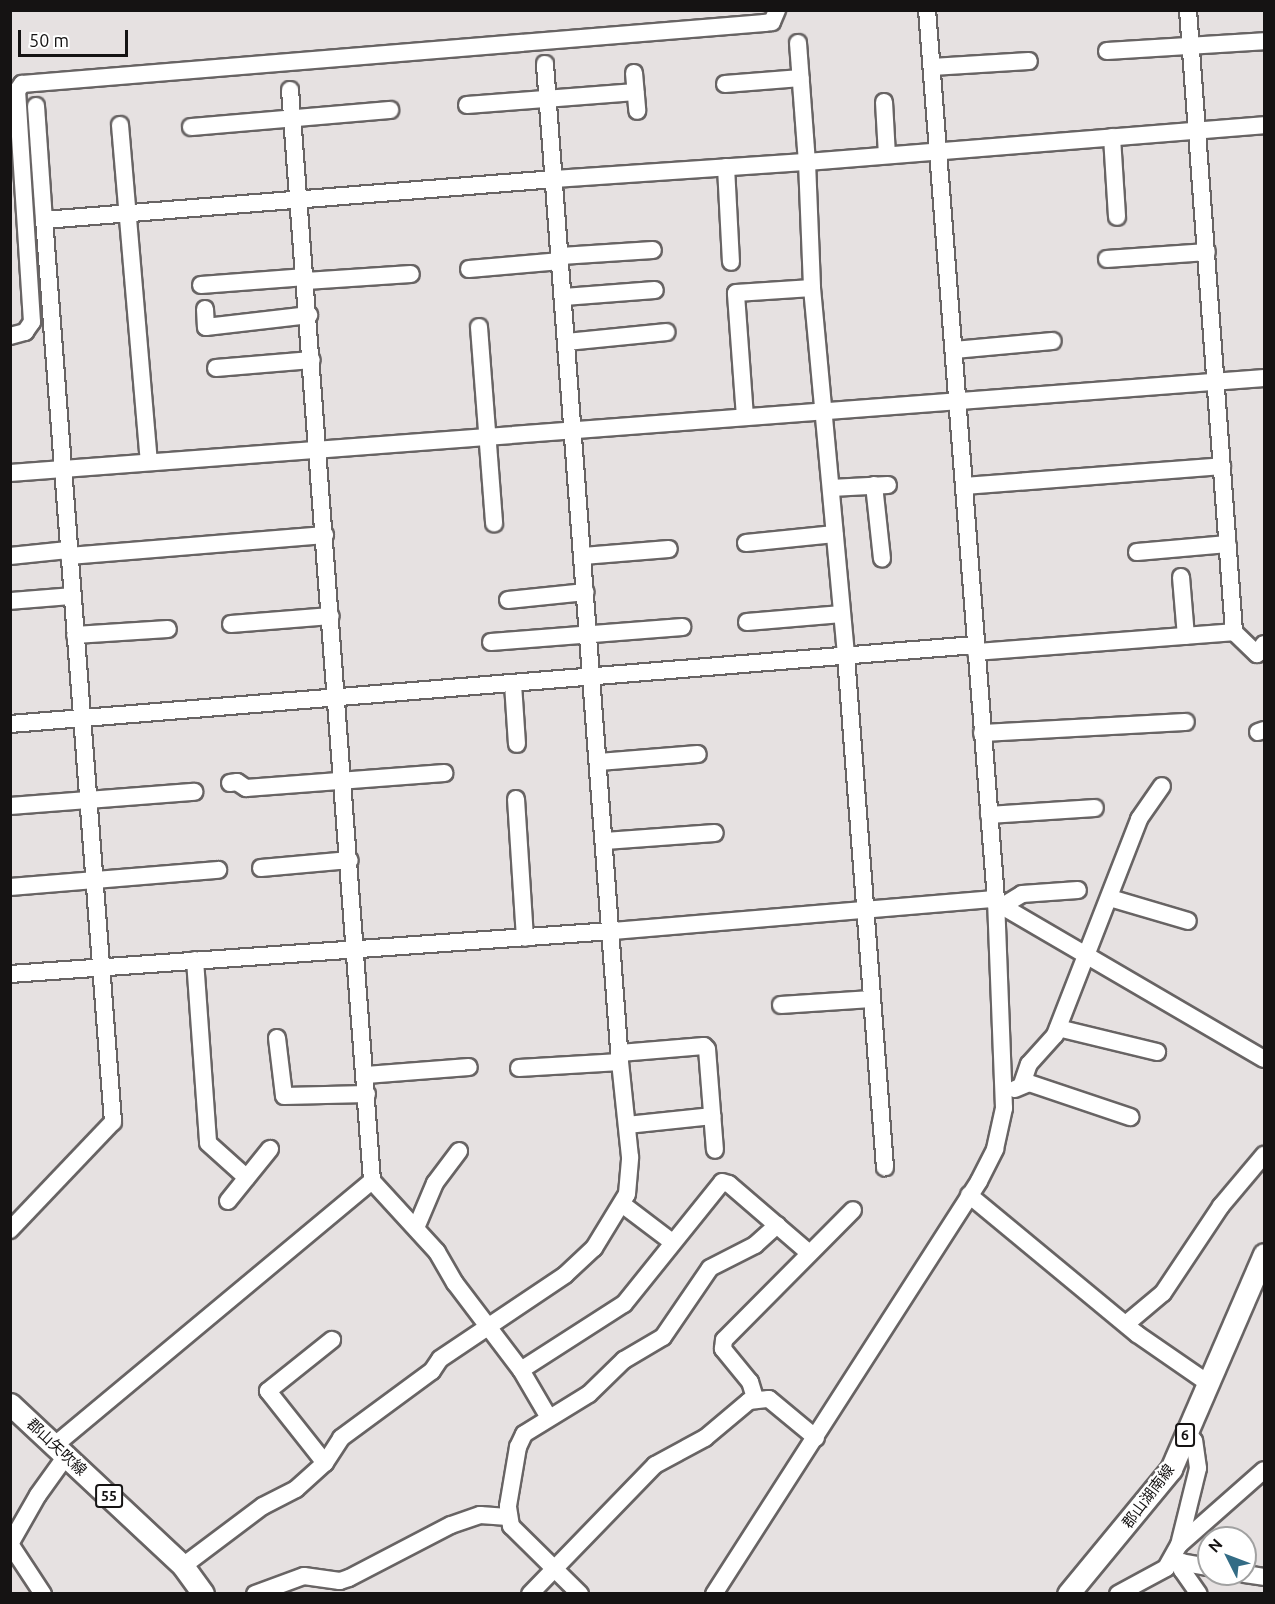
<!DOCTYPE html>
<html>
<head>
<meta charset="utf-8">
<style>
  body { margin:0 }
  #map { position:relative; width:1275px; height:1604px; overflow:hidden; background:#e6e1e1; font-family:Ubuntu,"Noto Sans JP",sans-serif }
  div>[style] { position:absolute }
  .roads { filter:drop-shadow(2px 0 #686464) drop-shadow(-2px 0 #686464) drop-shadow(0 2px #686464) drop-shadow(0 -2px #686464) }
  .minor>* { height:16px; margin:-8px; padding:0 8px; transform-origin:8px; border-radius:8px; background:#fff }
  .major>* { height:21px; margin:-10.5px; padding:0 10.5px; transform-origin:10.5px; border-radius:10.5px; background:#fff }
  span { translate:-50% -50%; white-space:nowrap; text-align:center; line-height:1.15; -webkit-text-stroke:4.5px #fff; paint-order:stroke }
  .shield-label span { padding:2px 4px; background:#fff; border:2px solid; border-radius:4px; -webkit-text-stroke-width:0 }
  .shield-label { font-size:14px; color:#151313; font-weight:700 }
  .street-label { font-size:15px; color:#151313 }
  .frame { position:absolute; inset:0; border:12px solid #151313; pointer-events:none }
  .north { position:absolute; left:1197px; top:1526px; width:60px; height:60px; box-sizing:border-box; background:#fff; border:2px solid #a1a1a1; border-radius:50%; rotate:312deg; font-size:16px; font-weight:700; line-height:24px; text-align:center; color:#151313 }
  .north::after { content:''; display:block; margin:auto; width:21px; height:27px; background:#336c85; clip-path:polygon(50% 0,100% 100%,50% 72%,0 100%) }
  .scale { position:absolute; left:18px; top:30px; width:110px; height:27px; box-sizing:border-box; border:3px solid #151313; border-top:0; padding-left:8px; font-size:18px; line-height:21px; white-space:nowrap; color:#151313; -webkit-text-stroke:4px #fff; paint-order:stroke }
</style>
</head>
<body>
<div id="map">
  <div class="roads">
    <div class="minor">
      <div style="left:1188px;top:10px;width:624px;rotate:85.77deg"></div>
      <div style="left:1234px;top:632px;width:32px;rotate:44deg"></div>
      <div style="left:1257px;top:654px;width:12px;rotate:-55deg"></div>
      <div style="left:798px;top:43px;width:119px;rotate:85.7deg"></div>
      <div style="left:807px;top:162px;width:458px;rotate:-4.6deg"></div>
      <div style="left:1107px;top:51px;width:157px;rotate:-3.6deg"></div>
      <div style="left:932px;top:67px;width:97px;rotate:-3.5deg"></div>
      <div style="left:634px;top:73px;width:38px;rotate:85deg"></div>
      <div style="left:725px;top:84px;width:76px;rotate:-4.5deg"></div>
      <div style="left:290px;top:90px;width:1094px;rotate:85.7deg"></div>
      <div style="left:372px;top:1181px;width:96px;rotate:47.5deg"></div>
      <div style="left:437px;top:1252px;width:36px;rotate:60deg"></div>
      <div style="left:455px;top:1283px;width:109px;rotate:52.8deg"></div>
      <div style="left:521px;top:1370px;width:53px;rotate:59.6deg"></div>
      <div style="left:884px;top:102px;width:53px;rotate:86.8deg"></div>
      <div style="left:467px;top:105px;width:169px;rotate:-4.4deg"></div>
      <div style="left:36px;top:106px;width:114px;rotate:86deg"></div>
      <div style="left:120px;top:125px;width:338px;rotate:85.1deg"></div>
      <div style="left:191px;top:127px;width:200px;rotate:-4.9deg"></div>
      <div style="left:1112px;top:137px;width:80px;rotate:86.4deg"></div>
      <div style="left:726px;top:167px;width:95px;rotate:87deg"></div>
      <div style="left:561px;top:256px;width:92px;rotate:-3.7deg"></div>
      <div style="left:1107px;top:259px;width:100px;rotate:-4deg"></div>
      <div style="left:469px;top:269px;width:92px;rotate:-5deg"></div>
      <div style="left:306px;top:281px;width:105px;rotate:-3.8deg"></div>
      <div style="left:201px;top:285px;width:105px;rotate:-4.4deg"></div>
      <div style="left:564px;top:297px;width:91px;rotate:-4.4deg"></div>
      <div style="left:205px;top:309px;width:18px;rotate:87deg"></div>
      <div style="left:206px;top:327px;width:104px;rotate:-6.6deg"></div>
      <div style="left:479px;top:327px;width:197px;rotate:85.6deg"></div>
      <div style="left:10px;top:336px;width:16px;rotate:-15deg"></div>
      <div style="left:25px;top:332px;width:12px;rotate:-55deg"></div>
      <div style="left:32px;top:322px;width:231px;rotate:-93.7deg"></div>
      <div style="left:17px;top:91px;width:9px;rotate:-54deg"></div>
      <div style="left:22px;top:84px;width:745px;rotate:-4.7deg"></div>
      <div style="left:764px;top:23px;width:8px;rotate:-7deg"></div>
      <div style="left:772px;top:22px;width:13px;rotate:-67deg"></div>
      <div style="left:567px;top:342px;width:100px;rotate:-5.7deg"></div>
      <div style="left:954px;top:350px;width:99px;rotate:-5.2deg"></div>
      <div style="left:216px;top:368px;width:96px;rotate:-4.8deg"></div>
      <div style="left:745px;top:417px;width:124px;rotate:-94.2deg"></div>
      <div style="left:736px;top:293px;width:76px;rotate:-3.8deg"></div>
      <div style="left:10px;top:473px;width:1258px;rotate:-4.33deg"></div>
      <div style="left:874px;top:485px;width:74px;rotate:83.8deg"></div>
      <div style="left:964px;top:486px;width:259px;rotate:-4.4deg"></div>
      <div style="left:831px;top:488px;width:57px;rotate:-3deg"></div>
      <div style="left:746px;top:543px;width:89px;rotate:-5.8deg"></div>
      <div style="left:1137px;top:552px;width:91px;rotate:-5deg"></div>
      <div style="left:10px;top:556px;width:58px;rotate:-5.9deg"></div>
      <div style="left:69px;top:556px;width:257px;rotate:-4.7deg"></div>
      <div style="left:583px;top:556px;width:86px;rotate:-4.7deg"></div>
      <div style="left:1181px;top:577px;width:59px;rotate:85.2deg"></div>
      <div style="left:508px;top:600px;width:78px;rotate:-5.9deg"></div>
      <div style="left:10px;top:601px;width:62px;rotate:-4.6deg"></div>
      <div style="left:747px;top:622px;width:95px;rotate:-4.8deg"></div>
      <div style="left:231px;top:624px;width:100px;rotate:-4.6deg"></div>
      <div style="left:75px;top:635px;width:93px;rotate:-3.7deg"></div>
      <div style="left:491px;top:642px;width:192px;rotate:-4.5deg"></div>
      <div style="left:976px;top:652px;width:259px;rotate:-4.4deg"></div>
      <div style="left:513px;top:684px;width:60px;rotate:86.2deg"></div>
      <div style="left:10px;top:724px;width:969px;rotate:-4.68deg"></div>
      <div style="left:1258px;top:732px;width:6px;rotate:-18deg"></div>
      <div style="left:982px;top:733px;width:204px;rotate:-3.1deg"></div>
      <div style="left:599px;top:762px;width:99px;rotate:-4.6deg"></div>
      <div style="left:230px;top:783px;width:7px;rotate:-8deg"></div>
      <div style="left:237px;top:782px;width:11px;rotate:34deg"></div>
      <div style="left:246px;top:788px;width:199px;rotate:-4.3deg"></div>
      <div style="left:516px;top:799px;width:139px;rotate:86.3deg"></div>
      <div style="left:10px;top:806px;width:185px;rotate:-4.4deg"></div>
      <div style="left:989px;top:815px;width:106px;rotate:-3.8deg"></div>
      <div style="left:605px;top:841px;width:110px;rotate:-4.2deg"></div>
      <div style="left:261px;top:868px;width:89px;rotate:-5.1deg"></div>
      <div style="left:10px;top:887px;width:209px;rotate:-4.7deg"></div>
      <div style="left:1110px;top:898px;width:81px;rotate:16.4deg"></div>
      <div style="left:1004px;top:905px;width:21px;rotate:-31deg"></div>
      <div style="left:1022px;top:894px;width:56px;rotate:-4.1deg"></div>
      <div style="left:195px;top:960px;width:183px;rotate:85.9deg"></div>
      <div style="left:208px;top:1143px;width:52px;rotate:41.9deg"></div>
      <div style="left:10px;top:974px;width:604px;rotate:-4.09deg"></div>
      <div style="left:612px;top:931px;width:379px;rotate:-4.8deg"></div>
      <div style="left:990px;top:899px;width:317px;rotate:30.3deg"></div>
      <div style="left:781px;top:1005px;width:90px;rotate:-3.8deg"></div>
      <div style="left:1058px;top:1028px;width:102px;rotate:13.6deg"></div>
      <div style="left:277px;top:1038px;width:58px;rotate:83.1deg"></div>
      <div style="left:284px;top:1096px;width:83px;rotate:-1.4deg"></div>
      <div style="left:620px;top:1053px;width:84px;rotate:-4.8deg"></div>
      <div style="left:704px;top:1046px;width:4px;rotate:45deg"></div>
      <div style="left:707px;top:1049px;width:101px;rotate:85.5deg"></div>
      <div style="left:519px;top:1068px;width:101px;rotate:-3.4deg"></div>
      <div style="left:366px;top:1075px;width:103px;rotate:-4.4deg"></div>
      <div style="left:1022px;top:1084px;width:21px;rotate:-71deg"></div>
      <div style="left:1029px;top:1064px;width:39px;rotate:-48deg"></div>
      <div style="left:1055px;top:1035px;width:232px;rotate:-68.7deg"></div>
      <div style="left:1139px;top:819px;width:40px;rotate:-55.1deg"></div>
      <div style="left:1015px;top:1089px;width:15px;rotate:-23deg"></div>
      <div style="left:1029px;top:1083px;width:107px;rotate:18.6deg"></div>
      <div style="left:627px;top:1125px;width:86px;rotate:-6deg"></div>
      <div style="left:969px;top:1195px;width:218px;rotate:39.6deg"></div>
      <div style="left:1137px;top:1334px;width:86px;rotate:34.6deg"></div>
      <div style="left:228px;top:1201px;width:67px;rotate:-51.1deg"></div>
      <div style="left:622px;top:1204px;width:61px;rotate:37.1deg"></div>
      <div style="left:416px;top:1228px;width:49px;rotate:-67.1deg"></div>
      <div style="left:435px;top:1183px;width:40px;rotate:-53deg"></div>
      <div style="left:10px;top:1230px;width:149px;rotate:-46.4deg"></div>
      <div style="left:113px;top:1122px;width:905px;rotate:-94.37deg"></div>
      <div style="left:44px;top:220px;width:513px;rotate:-4.59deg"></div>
      <div style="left:555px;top:179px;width:253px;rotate:-3.9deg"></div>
      <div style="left:807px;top:162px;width:126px;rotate:87.7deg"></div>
      <div style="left:812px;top:288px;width:370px;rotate:84.7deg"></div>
      <div style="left:846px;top:656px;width:513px;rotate:85.64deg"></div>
      <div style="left:1126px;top:1324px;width:48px;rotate:-40deg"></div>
      <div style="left:1163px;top:1293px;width:105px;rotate:-56.3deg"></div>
      <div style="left:1221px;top:1206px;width:67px;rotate:-49.9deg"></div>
      <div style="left:521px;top:1370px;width:122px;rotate:-32.7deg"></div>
      <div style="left:624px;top:1304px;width:156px;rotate:-51.2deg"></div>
      <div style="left:722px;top:1182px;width:7px;rotate:16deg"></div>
      <div style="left:729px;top:1184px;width:104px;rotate:40.7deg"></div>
      <div style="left:755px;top:1398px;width:17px;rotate:-107deg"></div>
      <div style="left:750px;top:1382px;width:43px;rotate:-129.3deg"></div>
      <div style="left:723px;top:1349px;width:9px;rotate:-84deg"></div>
      <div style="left:724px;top:1340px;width:183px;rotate:-45.2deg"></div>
      <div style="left:55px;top:1445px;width:413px;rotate:-39.8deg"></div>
      <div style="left:325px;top:1463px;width:92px;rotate:-128.4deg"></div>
      <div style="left:268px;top:1391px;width:82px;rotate:-38.6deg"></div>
      <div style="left:10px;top:1544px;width:56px;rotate:-60.3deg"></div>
      <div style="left:38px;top:1495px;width:48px;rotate:-54.3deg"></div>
      <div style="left:10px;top:1544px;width:60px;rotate:56.6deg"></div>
      <div style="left:1179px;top:1545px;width:79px;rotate:-76.1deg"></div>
      <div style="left:1198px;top:1468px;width:27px;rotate:-98deg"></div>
      <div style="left:1194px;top:1441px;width:11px;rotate:-128deg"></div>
      <div style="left:1174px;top:1561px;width:36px;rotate:10deg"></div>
      <div style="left:1182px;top:1562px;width:8px;rotate:90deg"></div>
      <div style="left:1182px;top:1570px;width:29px;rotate:55deg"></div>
      <div style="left:183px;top:1566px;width:100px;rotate:-36.9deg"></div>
      <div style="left:263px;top:1506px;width:37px;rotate:-27deg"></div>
      <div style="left:296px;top:1489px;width:39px;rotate:-42deg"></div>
      <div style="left:325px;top:1463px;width:30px;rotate:-57deg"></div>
      <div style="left:341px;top:1438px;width:113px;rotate:-36.4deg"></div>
      <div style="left:432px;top:1371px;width:14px;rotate:-56deg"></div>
      <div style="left:440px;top:1359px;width:151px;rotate:-33.9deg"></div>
      <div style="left:565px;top:1275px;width:40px;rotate:-43deg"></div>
      <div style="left:594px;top:1248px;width:63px;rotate:-58.6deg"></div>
      <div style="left:627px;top:1194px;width:37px;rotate:-85deg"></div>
      <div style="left:630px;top:1157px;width:96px;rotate:-96deg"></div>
      <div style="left:620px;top:1062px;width:1001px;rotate:-94.3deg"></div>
      <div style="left:1245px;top:1574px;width:19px;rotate:9deg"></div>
      <div style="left:255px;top:1594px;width:52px;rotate:-20.2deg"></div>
      <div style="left:304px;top:1576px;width:36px;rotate:8deg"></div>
      <div style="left:340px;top:1581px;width:9px;rotate:-18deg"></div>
      <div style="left:349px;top:1578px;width:115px;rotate:-27.5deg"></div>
      <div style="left:451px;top:1525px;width:31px;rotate:-19deg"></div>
      <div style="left:480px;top:1515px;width:28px;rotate:4deg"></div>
      <div style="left:530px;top:1594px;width:180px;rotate:-45.9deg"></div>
      <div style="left:655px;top:1465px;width:57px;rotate:-28.4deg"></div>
      <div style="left:705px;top:1438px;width:57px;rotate:-40.1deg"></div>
      <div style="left:749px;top:1401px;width:20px;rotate:-6deg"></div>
      <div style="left:769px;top:1399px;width:61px;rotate:39.7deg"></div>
      <div style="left:580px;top:1594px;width:97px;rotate:-135.4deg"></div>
      <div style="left:511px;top:1526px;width:20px;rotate:-99deg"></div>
      <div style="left:508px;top:1506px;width:60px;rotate:-80.4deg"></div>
      <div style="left:518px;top:1447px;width:14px;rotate:-65deg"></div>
      <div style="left:524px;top:1434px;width:76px;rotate:-31.6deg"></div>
      <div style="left:589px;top:1394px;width:49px;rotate:-44.2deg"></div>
      <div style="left:624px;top:1360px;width:45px;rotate:-30.5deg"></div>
      <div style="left:663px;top:1337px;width:83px;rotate:-55.7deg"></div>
      <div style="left:710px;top:1268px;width:51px;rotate:-27.1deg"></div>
      <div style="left:755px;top:1245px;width:30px;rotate:-42deg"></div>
      <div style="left:714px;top:1594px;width:491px;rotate:-57.3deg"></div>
      <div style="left:979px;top:1181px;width:36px;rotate:-63deg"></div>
      <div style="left:995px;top:1149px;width:42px;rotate:-77.6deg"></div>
      <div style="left:1004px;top:1108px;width:208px;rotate:-92.2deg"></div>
      <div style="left:996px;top:900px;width:893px;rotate:-94.43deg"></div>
      <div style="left:1118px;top:1594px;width:55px;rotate:-28.4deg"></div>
      <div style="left:1166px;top:1568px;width:26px;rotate:-61deg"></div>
      <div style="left:1179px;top:1545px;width:113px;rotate:-41.4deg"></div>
    </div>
    <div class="major">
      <div style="left:10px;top:1404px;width:237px;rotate:43.1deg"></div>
      <div style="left:183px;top:1566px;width:34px;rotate:54deg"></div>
      <div style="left:1068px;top:1594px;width:162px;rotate:-50.5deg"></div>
      <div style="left:1171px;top:1469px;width:234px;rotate:-66.6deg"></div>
    </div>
  </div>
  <div class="shield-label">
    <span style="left:1185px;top:1435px">6</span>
    <span style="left:109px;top:1496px">55</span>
  </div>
  <div class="street-label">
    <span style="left:57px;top:1447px;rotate:43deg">郡山矢吹線</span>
    <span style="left:1148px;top:1496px;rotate:-53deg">郡山湖南線</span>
  </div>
  <div class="frame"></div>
  <div class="north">N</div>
  <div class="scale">50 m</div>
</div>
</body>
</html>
